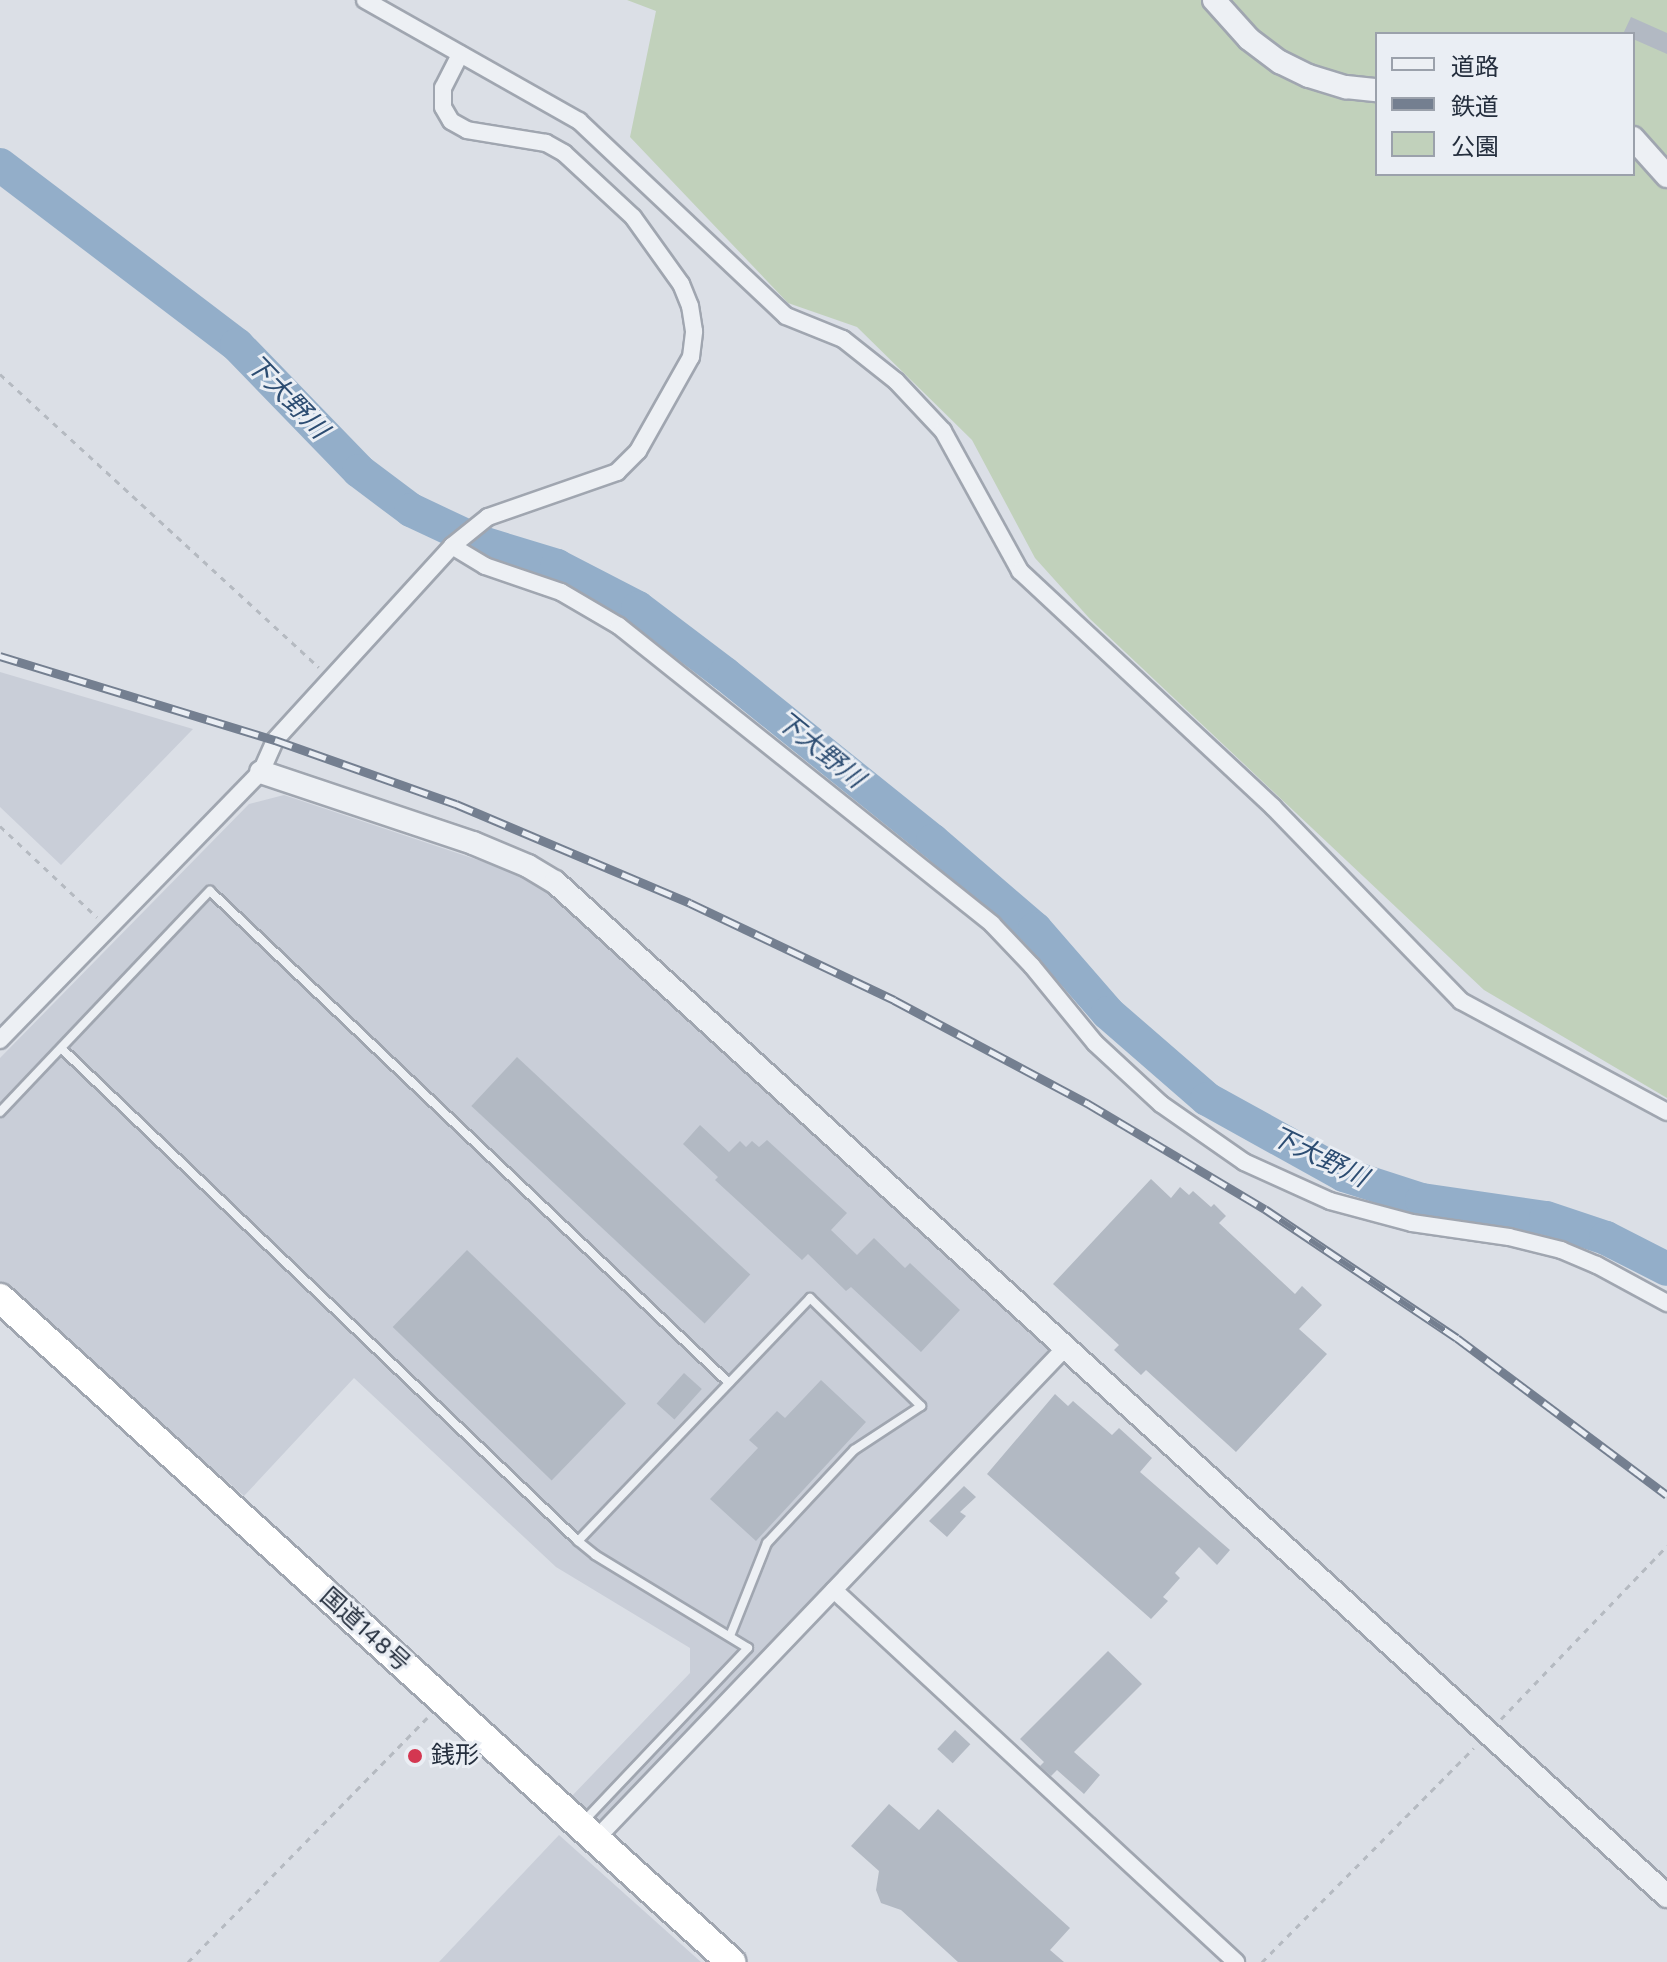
<!DOCTYPE html>
<html>
<head>
<meta charset="utf-8">
<style>
  body { margin:0 }
  #map { position:relative; width:1667px; height:1962px; overflow:hidden; background:#dbdfe6; font-family:"Work Sans","Noto Sans JP",sans-serif }
  div>[style] { position:absolute }
  .built>* { inset:0; background:#c9ced8 }
  .green>* { inset:0; background:#c1d1bb }
  .river>* { height:34px; margin:-17px; padding:0 17px; transform-origin:17px; border-radius:17px; background:#93aec9 }
  .building>* { inset:0; background:#b2b9c3; transform-origin:0 0 }
  .path>* { height:3px; margin-top:-1.5px; transform-origin:0; background:repeating-linear-gradient(90deg,#b5bac1 0 6px,transparent 0 12px) }
  .roads { filter:drop-shadow(2px 0 #a0a6b0) drop-shadow(-2px 0 #a0a6b0) drop-shadow(0 2px #a0a6b0) drop-shadow(0 -2px #a0a6b0) }
  .service>* { height:8px; margin:-4px; padding:0 4px; transform-origin:4px; border-radius:4px; background:#edf0f4 }
  .minor>* { height:16px; margin:-8px; padding:0 8px; transform-origin:8px; border-radius:8px; background:#edf0f4 }
  .tertiary>* { height:22px; margin:-11px; padding:0 11px; transform-origin:11px; border-radius:11px; background:#edf0f4 }
  .trunk>* { height:28px; margin:-14px; padding:0 14px; transform-origin:14px; border-radius:14px; background:#fff }
  .rail>* { height:9px; margin-top:-4.5px; transform-origin:0; background:repeating-linear-gradient(90deg,#eaeef4 0 18px,#747f90 0 36px); box-sizing:border-box; border-block:2px solid #747f90 }
  .dots>* { width:22px; height:22px; translate:-50% -50%; box-sizing:border-box; border:4px solid #eaeef4; border-radius:50% }
  span { translate:-50% -50%; white-space:nowrap; text-align:center; line-height:1.15; -webkit-text-stroke:6px #eaeef4; paint-order:stroke }
  .street-label { font-size:24px; color:#242e3d }
  .poi-label { font-size:24px; color:#242e3d }
  .left { translate:0 -50%; text-align:left }
  .water-label { font-size:26px; color:#2d4d72; font-style:italic }
  .legend { position:absolute; left:1375px; top:32px; width:260px; height:144px; box-sizing:border-box; background:#eaeef4; border:2px solid #9ba1ab; margin:0; padding:10px 14px; list-style:none; font-size:24px; color:#242e3d }
  .legend li { display:flex; align-items:center; gap:16px; height:40px }
  .legend b { width:40px; border:2px solid #9ba1ab }
</style>
</head>
<body>
<div id="map">
  <div class="built">
    <div style="clip-path:polygon(0 672px,193px 729px,61px 865px,0 807px)"></div>
    <div style="clip-path:polygon(284px 795px,523px 875px,563px 905px,1052px 1348px,602px 1826px,570px 1798px,690px 1673px,690px 1648px,556px 1567px,354px 1378px,244px 1496px,0 1283px,0 1058px,249px 804px)"></div>
    <div style="clip-path:polygon(559px 1835px,701px 1962px,439px 1962px)"></div>
  </div>
  <div class="green">
    <div style="clip-path:polygon(evenodd,627px 0,1667px 0,1667px 1098px,1484px 990px,1090px 619px,1035px 558px,972px 440px,857px 327px,788px 303px,630px 137px,656px 11px,627px 0,1377px 34px,1633px 34px,1633px 174px,1377px 174px,1377px 34px)"></div>
  </div>
  <div class="river">
    <div style="left:0;top:165px;width:298px;rotate:37.2deg"></div>
    <div style="left:237px;top:345px;width:175px;rotate:45.9deg"></div>
    <div style="left:359px;top:471px;width:65px;rotate:36.9deg"></div>
    <div style="left:411px;top:510px;width:75px;rotate:25.2deg"></div>
    <div style="left:479px;top:542px;width:82px;rotate:17.1deg"></div>
    <div style="left:557px;top:566px;width:91px;rotate:27.4deg"></div>
    <div style="left:638px;top:608px;width:109px;rotate:37.2deg"></div>
    <div style="left:725px;top:674px;width:267px;rotate:38.8deg"></div>
    <div style="left:933px;top:841px;width:135px;rotate:40.8deg"></div>
    <div style="left:1035px;top:929px;width:111px;rotate:49deg"></div>
    <div style="left:1108px;top:1013px;width:131px;rotate:41deg"></div>
    <div style="left:1207px;top:1099px;width:157px;rotate:29deg"></div>
    <div style="left:1344px;top:1175px;width:82px;rotate:17.8deg"></div>
    <div style="left:1422px;top:1200px;width:125px;rotate:8.3deg"></div>
    <div style="left:1546px;top:1218px;width:63px;rotate:18.4deg"></div>
    <div style="left:1606px;top:1238px;width:68px;rotate:26.9deg"></div>
  </div>
  <div class="building">
    <div style="clip-path:polygon(1631px 17px,1667px 33px,1667px 54px,1633px 39px,1633px 34px,1623px 34px)"></div>
    <div style="left:517px;top:1057px;width:319px;height:67px;rotate:43deg"></div>
    <div style="clip-path:polygon(700px 1125px,729px 1152px,740px 1141px,746px 1147px,752px 1141px,759px 1147px,767px 1140px,847px 1213px,831px 1230px,857px 1255px,874px 1238px,905px 1268px,910px 1263px,960px 1310px,921px 1352px,851px 1287px,846px 1291px,808px 1254px,802px 1260px,715px 1180px,718px 1177px,683px 1144px)"></div>
    <div style="clip-path:polygon(1151px 1179px,1171px 1198px,1180px 1187px,1189px 1195px,1193px 1191px,1211px 1207px,1214px 1204px,1226px 1216px,1219px 1223px,1295px 1294px,1302px 1286px,1322px 1305px,1299px 1329px,1327px 1354px,1236px 1452px,1146px 1370px,1141px 1375px,1114px 1350px,1119px 1345px,1053px 1284px)"></div>
    <div style="left:467px;top:1250px;width:221px;height:107px;rotate:44deg"></div>
    <div style="left:684px;top:1373px;width:24px;height:41px;rotate:42deg"></div>
    <div style="clip-path:polygon(821px 1380px,866px 1422px,756px 1541px,710px 1499px,758px 1448px,749px 1440px,777px 1411px,785px 1418px)"></div>
    <div style="clip-path:polygon(1055px 1394px,1068px 1406px,1073px 1401px,1112px 1435px,1119px 1428px,1152px 1458px,1140px 1472px,1230px 1550px,1217px 1565px,1199px 1547px,1175px 1573px,1180px 1578px,1163px 1597px,1168px 1601px,1151px 1619px,987px 1474px)"></div>
    <div style="clip-path:polygon(964px 1486px,976px 1497px,960px 1512px,966px 1516px,947px 1537px,929px 1521px)"></div>
    <div style="clip-path:polygon(1108px 1651px,1142px 1684px,1074px 1752px,1100px 1775px,1084px 1794px,1057px 1770px,1051px 1776px,1040px 1766px,1044px 1762px,1020px 1739px)"></div>
    <div style="left:955px;top:1730px;width:21px;height:26px;rotate:43deg"></div>
    <div style="clip-path:polygon(889px 1804px,919px 1830px,938px 1809px,1070px 1928px,1050px 1950px,1064px 1962px,958px 1962px,901px 1910px,881px 1903px,876px 1890px,879px 1871px,851px 1846px)"></div>
  </div>
  <div class="path">
    <div style="left:0;top:374px;width:433px;rotate:42.6deg"></div>
    <div style="left:0;top:826px;width:133px;rotate:43.2deg"></div>
    <div style="left:1501px;top:1719px;width:240px;rotate:-46.2deg"></div>
    <div style="left:188px;top:1962px;width:342px;rotate:-45.6deg"></div>
    <div style="left:1262px;top:1962px;width:301px;rotate:-45.3deg"></div>
  </div>
  <div class="roads">
    <div class="service">
      <div style="left:61px;top:1048px;width:714px;rotate:43.64deg"></div>
      <div style="left:578px;top:1541px;width:22px;rotate:39deg"></div>
      <div style="left:595px;top:1555px;width:179px;rotate:31.3deg"></div>
      <div style="left:748px;top:1648px;width:238px;rotate:133.5deg"></div>
      <div style="left:0;top:1112px;width:305px;rotate:-46.5deg"></div>
      <div style="left:210px;top:891px;width:715px;rotate:43.47deg"></div>
      <div style="left:578px;top:1541px;width:336px;rotate:-46.3deg"></div>
      <div style="left:810px;top:1298px;width:155px;rotate:44.2deg"></div>
      <div style="left:921px;top:1406px;width:80px;rotate:146.7deg"></div>
      <div style="left:854px;top:1450px;width:127px;rotate:133.1deg"></div>
      <div style="left:767px;top:1543px;width:100px;rotate:111.7deg"></div>
    </div>
    <div class="minor">
      <div style="left:365px;top:0;width:246px;rotate:29.5deg"></div>
      <div style="left:579px;top:121px;width:284px;rotate:43.3deg"></div>
      <div style="left:786px;top:316px;width:61px;rotate:22deg"></div>
      <div style="left:843px;top:339px;width:68px;rotate:38.4deg"></div>
      <div style="left:896px;top:381px;width:69px;rotate:46.8deg"></div>
      <div style="left:943px;top:431px;width:160px;rotate:61.2deg"></div>
      <div style="left:1020px;top:571px;width:346px;rotate:43deg"></div>
      <div style="left:1273px;top:807px;width:270px;rotate:45.9deg"></div>
      <div style="left:1461px;top:1001px;width:234px;rotate:28.3deg"></div>
      <div style="left:452px;top:546px;width:39px;rotate:31deg"></div>
      <div style="left:485px;top:566px;width:80px;rotate:18.9deg"></div>
      <div style="left:561px;top:592px;width:67px;rotate:30.4deg"></div>
      <div style="left:619px;top:626px;width:477px;rotate:38.6deg"></div>
      <div style="left:992px;top:924px;width:58px;rotate:46.4deg"></div>
      <div style="left:1032px;top:966px;width:99px;rotate:50.7deg"></div>
      <div style="left:1095px;top:1043px;width:90px;rotate:42.7deg"></div>
      <div style="left:1161px;top:1104px;width:101px;rotate:34.9deg"></div>
      <div style="left:1244px;top:1162px;width:94px;rotate:24.4deg"></div>
      <div style="left:1330px;top:1201px;width:85px;rotate:15deg"></div>
      <div style="left:1412px;top:1223px;width:98px;rotate:8.2deg"></div>
      <div style="left:1509px;top:1237px;width:54px;rotate:14deg"></div>
      <div style="left:1561px;top:1250px;width:39px;rotate:23deg"></div>
      <div style="left:1597px;top:1265px;width:80px;rotate:28.5deg"></div>
      <div style="left:0;top:1040px;width:374px;rotate:-45.8deg"></div>
      <div style="left:261px;top:772px;width:35px;rotate:-66deg"></div>
      <div style="left:275px;top:740px;width:263px;rotate:-47.6deg"></div>
      <div style="left:452px;top:546px;width:46px;rotate:-38.9deg"></div>
      <div style="left:488px;top:517px;width:137px;rotate:-19.2deg"></div>
      <div style="left:617px;top:472px;width:30px;rotate:-45deg"></div>
      <div style="left:638px;top:451px;width:108px;rotate:-60.6deg"></div>
      <div style="left:691px;top:357px;width:26px;rotate:-83deg"></div>
      <div style="left:694px;top:331px;width:25px;rotate:-99deg"></div>
      <div style="left:690px;top:306px;width:24px;rotate:-112deg"></div>
      <div style="left:681px;top:284px;width:82px;rotate:-125.6deg"></div>
      <div style="left:633px;top:217px;width:94px;rotate:-137.2deg"></div>
      <div style="left:564px;top:153px;width:21px;rotate:-151deg"></div>
      <div style="left:546px;top:143px;width:80px;rotate:-170.7deg"></div>
      <div style="left:467px;top:130px;width:18px;rotate:-151deg"></div>
      <div style="left:451px;top:121px;width:16px;rotate:-120deg"></div>
      <div style="left:443px;top:107px;width:19px;rotate:-90deg"></div>
      <div style="left:443px;top:88px;width:38px;rotate:-63deg"></div>
      <div style="left:834px;top:1590px;width:548px;rotate:42.78deg"></div>
      <div style="left:596px;top:1839px;width:680px;rotate:-46.31deg"></div>
    </div>
    <div class="tertiary">
      <div style="left:1214px;top:0;width:52px;rotate:48.1deg"></div>
      <div style="left:1249px;top:39px;width:39px;rotate:37deg"></div>
      <div style="left:1280px;top:62px;width:32px;rotate:26deg"></div>
      <div style="left:1309px;top:76px;width:39px;rotate:17deg"></div>
      <div style="left:1346px;top:87px;width:31px;rotate:6deg"></div>
      <div style="left:1633px;top:138px;width:51px;rotate:48.2deg"></div>
      <div style="left:261px;top:772px;width:224px;rotate:18.5deg"></div>
      <div style="left:473px;top:843px;width:60px;rotate:22.7deg"></div>
      <div style="left:528px;top:866px;width:31px;rotate:31deg"></div>
      <div style="left:555px;top:882px;width:1505px;rotate:42.36deg"></div>
    </div>
    <div class="trunk">
      <div style="left:0;top:1298px;width:988px;rotate:42.25deg"></div>
    </div>
  </div>
  <div class="rail">
    <div style="left:0;top:656px;width:288px;rotate:17deg"></div>
    <div style="left:275px;top:740px;width:192px;rotate:19.5deg"></div>
    <div style="left:456px;top:804px;width:254px;rotate:22.9deg"></div>
    <div style="left:690px;top:903px;width:226px;rotate:25.4deg"></div>
    <div style="left:894px;top:1000px;width:219px;rotate:28.1deg"></div>
    <div style="left:1087px;top:1103px;width:207px;rotate:30.8deg"></div>
    <div style="left:1265px;top:1209px;width:231px;rotate:33.9deg"></div>
    <div style="left:1457px;top:1338px;width:262px;rotate:36.8deg"></div>
  </div>
  <div class="dots">
    <div style="left:415px;top:1756px;background:#d43751"></div>
  </div>
  <div class="street-label">
    <span style="left:365px;top:1630px;rotate:42deg">国道148号</span>
  </div>
  <div class="poi-label">
    <span class="left" style="left:431px;top:1756px">銭形</span>
  </div>
  <div class="water-label">
    <span style="left:287px;top:397px;rotate:46deg">下大野川</span>
    <span style="left:820px;top:750px;rotate:39deg">下大野川</span>
    <span style="left:1319px;top:1157px;rotate:26deg">下大野川</span>
  </div>
  <ul class="legend">
  <li><b style="height:10px;background:#edf0f4"></b>道路</li>
  <li><b style="height:10px;background:#747f90"></b>鉄道</li>
  <li><b style="height:22px;background:#c1d1bb"></b>公園</li>
  </ul>
</div>
</body>
</html>
